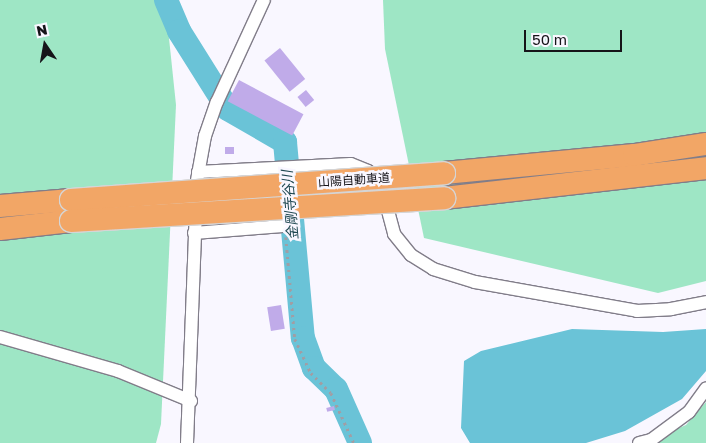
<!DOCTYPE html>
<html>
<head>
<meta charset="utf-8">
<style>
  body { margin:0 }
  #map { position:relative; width:706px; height:443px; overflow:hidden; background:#f9f7ff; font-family:"Golos Text","Noto Sans JP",sans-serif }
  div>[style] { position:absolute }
  .green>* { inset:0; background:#9ee6c5 }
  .water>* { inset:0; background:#6ac3d7 }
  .river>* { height:24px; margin:-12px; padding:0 12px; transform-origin:12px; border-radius:12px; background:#6ac3d7 }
  .building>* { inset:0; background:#c0abe9; transform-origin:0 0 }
  .path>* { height:2.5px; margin-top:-1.25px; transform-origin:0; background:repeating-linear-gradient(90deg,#a09ea5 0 2.5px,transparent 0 6.5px) }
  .roads { filter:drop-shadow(1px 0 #817d89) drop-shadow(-1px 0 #817d89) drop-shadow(0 1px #817d89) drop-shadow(0 -1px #817d89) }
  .street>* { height:12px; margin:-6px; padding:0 6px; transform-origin:6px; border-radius:6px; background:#fff }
  .highway>* { height:22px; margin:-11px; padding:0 11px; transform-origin:11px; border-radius:11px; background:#f2a666 }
  .bridges { filter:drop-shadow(1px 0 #d5d5d6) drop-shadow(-1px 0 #d5d5d6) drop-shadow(0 1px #d5d5d6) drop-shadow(0 -1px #d5d5d6) }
  .highway-bridge>* { height:22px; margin:-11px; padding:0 11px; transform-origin:11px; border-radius:11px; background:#f2a666 }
  span { translate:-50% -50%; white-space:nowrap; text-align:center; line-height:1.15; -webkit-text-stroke:5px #f9f7ff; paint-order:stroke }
  .street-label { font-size:12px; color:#161419 }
  .water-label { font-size:14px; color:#1f4851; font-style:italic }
  .north { position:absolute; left:20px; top:20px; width:50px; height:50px; -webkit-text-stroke:4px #f9f7ff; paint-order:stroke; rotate:348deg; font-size:14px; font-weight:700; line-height:20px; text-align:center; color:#161419 }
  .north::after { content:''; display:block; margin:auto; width:18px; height:22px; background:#161419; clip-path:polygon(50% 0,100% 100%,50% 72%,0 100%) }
  .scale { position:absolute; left:524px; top:30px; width:98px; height:22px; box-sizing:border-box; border:2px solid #161419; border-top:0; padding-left:6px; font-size:15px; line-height:18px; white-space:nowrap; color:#161419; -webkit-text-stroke:4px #f9f7ff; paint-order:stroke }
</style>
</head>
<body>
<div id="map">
  <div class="green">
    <div style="clip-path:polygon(0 0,165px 0,176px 105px,161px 424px,156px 443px,0 443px)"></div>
    <div style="clip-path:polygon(383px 0,706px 0,706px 281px,658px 293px,424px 238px,385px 49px)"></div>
    <div style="clip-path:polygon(706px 402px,706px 443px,644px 443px,686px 425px)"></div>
  </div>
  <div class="water">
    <div style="clip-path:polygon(572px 329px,663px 332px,706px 329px,706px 371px,682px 399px,625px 431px,586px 443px,470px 443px,461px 428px,464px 361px,481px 351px)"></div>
  </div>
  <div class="river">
    <div style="left:166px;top:0;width:34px;rotate:67deg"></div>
    <div style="left:179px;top:31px;width:92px;rotate:57.9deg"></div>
    <div style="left:228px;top:109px;width:66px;rotate:30.1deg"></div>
    <div style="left:285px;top:142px;width:197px;rotate:84.8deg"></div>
    <div style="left:303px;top:338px;width:32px;rotate:70deg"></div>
    <div style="left:314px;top:368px;width:30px;rotate:44deg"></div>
    <div style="left:336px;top:389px;width:59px;rotate:66deg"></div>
  </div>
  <div class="building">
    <div style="left:280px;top:48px;width:40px;height:20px;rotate:51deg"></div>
    <div style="left:239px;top:80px;width:73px;height:24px;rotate:28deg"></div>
    <div style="left:306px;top:90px;width:13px;height:11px;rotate:51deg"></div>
    <div style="left:225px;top:147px;width:9px;height:7px"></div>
    <div style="left:281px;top:305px;width:24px;height:14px;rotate:81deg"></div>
    <div style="left:334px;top:406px;width:4px;height:8px;rotate:76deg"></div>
  </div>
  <div class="path">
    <div style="left:286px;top:237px;width:102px;rotate:85deg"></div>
    <div style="left:295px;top:339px;width:38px;rotate:65deg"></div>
    <div style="left:311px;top:373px;width:28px;rotate:45deg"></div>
    <div style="left:331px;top:393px;width:55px;rotate:65.3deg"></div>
  </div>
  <div class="roads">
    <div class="street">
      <div style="left:198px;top:172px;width:153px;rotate:-3deg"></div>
      <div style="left:351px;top:164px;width:18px;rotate:22deg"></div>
      <div style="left:368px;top:171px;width:8px;rotate:45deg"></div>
      <div style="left:197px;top:180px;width:45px;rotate:-79.7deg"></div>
      <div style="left:205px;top:136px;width:36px;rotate:-71deg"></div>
      <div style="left:217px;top:102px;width:112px;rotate:-65.3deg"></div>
      <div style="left:384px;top:196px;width:39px;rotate:75deg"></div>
      <div style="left:394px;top:234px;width:27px;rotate:51deg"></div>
      <div style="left:411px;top:255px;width:26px;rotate:32deg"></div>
      <div style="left:433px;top:269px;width:44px;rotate:17.2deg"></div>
      <div style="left:475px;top:282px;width:165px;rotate:10.1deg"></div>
      <div style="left:637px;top:311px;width:34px;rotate:-3deg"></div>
      <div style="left:671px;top:309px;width:36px;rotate:-11deg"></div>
      <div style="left:194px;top:233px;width:89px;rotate:-4.5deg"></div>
      <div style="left:283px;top:226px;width:24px;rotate:-102deg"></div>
      <div style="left:0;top:337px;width:123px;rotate:16.1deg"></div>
      <div style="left:118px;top:371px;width:79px;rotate:22.3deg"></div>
      <div style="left:187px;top:443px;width:233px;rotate:-87.8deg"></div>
      <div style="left:639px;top:443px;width:12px;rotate:-14deg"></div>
      <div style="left:651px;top:440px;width:47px;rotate:-36.4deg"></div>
      <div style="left:689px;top:412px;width:29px;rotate:-54deg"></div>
    </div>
    <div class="highway">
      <div style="left:444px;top:173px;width:191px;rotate:-5.4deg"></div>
      <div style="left:634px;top:155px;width:73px;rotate:-8.7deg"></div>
      <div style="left:444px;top:198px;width:264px;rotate:-6.5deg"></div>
      <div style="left:0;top:206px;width:71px;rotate:-4.8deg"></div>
      <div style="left:0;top:229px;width:71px;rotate:-6.4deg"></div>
    </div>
  </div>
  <div class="bridges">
    <div class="highway-bridge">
      <div style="left:71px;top:200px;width:374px;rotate:-4.1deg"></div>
      <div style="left:71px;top:221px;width:374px;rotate:-3.5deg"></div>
    </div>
  </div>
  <div class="street-label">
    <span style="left:354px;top:180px;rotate:-4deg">山陽自動車道</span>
  </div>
  <div class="water-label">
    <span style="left:290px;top:205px;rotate:-95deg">金剛寺谷川</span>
  </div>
  <div class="north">N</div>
  <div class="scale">50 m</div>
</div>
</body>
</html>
